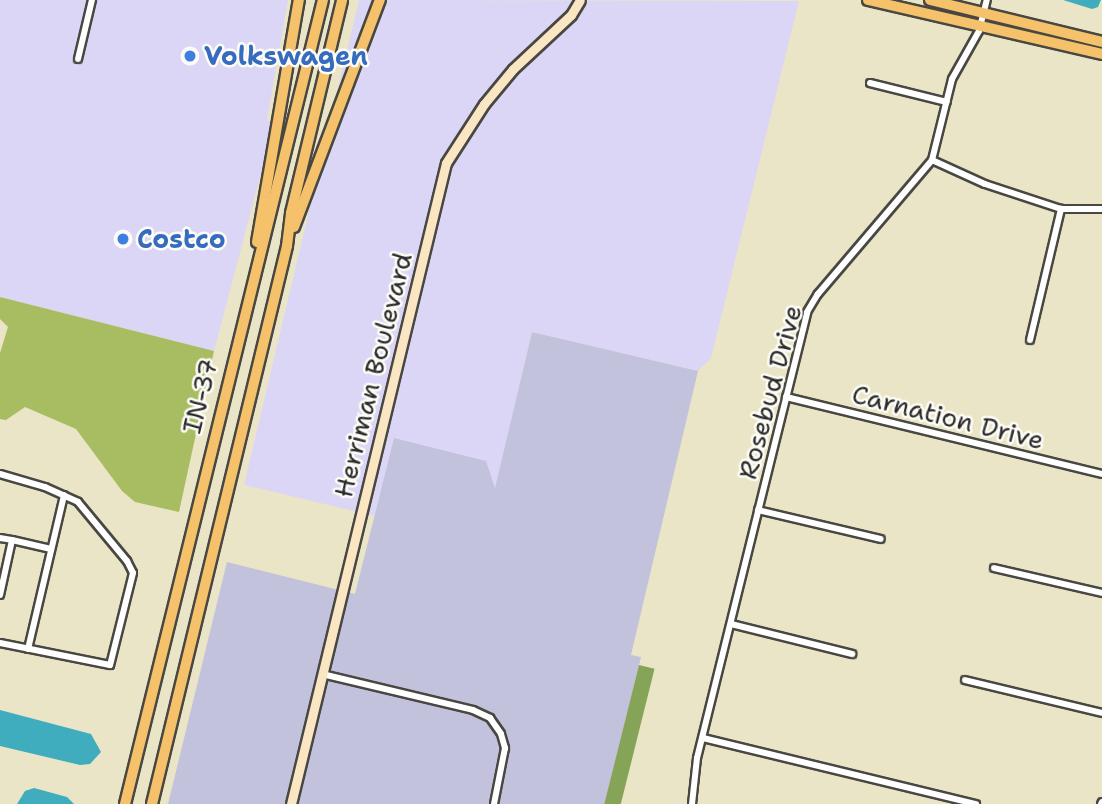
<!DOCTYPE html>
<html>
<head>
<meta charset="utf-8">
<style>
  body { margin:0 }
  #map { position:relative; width:1102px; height:804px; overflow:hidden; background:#eae5c6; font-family:"Shantell Sans",sans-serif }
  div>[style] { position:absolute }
  .built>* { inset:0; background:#dcd6f6 }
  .industrial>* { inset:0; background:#c2c2dc }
  .green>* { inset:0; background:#a8bd62 }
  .forest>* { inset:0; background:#86a458; transform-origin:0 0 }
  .water>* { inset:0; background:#3fadbe }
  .roads { filter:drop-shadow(2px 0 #484742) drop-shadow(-2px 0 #484742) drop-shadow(0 2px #484742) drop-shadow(0 -2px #484742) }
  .street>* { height:6px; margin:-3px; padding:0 3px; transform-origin:3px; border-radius:3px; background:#fff }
  .secondary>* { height:9px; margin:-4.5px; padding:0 4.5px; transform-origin:4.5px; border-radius:4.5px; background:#fbe6c4 }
  .primary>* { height:10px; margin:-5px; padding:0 5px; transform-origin:5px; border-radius:5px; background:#f5c16b }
  .highway>* { height:10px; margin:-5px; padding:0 5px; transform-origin:5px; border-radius:5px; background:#f5c16b }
  .dots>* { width:19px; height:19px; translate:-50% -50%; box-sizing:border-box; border:4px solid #fdfcf7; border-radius:50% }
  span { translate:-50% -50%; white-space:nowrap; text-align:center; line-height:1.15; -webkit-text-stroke:5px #fdfcf7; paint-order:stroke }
  .shop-label { font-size:26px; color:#366cbe; font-weight:700 }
  .left { translate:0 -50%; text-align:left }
  .street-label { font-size:26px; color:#2b2b2b }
</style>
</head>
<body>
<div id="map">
  <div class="built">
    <div style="clip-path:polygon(0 0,288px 0,267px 120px,274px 124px,214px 351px,0 297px)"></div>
    <div style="clip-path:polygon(359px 0,799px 1px,711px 358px,698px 371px,532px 332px,495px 490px,395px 438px,375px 516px,244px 485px)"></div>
  </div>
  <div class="industrial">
    <div style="clip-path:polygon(532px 332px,698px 371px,631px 655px,641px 657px,605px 804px,168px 804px,227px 562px,355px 594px,394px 438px,486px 461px,495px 488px)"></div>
  </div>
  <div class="green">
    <div style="clip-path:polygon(0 297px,214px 351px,179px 512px,135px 502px,122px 491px,76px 429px,25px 407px,6px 420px,0 419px,0 353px,8px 327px,0 319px)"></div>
  </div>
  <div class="forest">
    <div style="left:639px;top:665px;width:16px;height:143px;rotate:14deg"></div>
  </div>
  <div class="water">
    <div style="clip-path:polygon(1063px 0,1101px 0,1098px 7px,1092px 9px)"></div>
    <div style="clip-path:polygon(0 710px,91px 734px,101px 752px,90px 764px,80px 765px,0 746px)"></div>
    <div style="clip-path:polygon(34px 788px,67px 797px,74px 804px,17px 804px,25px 791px)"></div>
  </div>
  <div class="roads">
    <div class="street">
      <div style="left:78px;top:59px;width:61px;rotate:-76.7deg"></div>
      <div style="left:870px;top:83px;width:79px;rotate:13.9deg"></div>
      <div style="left:932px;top:160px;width:58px;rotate:24.4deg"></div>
      <div style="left:985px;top:184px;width:80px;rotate:18.2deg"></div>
      <div style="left:1061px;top:209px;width:41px"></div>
      <div style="left:1030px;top:340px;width:135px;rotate:-76.7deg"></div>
      <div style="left:786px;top:397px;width:325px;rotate:13.7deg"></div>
      <div style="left:0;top:474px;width:47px;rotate:16.1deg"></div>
      <div style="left:45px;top:487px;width:36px;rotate:24deg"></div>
      <div style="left:78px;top:502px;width:77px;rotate:50.3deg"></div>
      <div style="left:127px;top:561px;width:13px;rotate:63deg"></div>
      <div style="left:133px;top:573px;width:95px;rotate:104deg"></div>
      <div style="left:110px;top:665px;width:112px;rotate:-168.7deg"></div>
      <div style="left:758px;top:510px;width:126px;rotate:13.3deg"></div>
      <div style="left:0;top:538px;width:12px;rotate:9deg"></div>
      <div style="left:994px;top:568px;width:111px;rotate:13deg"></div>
      <div style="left:0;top:595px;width:56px;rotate:-77.7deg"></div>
      <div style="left:12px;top:540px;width:40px;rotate:13deg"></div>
      <div style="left:731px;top:624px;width:125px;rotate:13.9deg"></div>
      <div style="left:28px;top:649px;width:158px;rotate:-76.8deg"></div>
      <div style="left:322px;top:674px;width:155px;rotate:13.4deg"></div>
      <div style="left:473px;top:710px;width:19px;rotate:25deg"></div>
      <div style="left:490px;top:718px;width:19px;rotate:55deg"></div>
      <div style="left:501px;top:734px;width:15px;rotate:74deg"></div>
      <div style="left:505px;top:748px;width:57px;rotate:101.1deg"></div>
      <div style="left:965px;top:680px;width:141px;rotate:13.5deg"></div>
      <div style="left:703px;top:738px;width:281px;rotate:13.6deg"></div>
      <div style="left:692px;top:804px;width:46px;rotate:-83.8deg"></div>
      <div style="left:697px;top:758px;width:459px;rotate:-76.1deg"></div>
      <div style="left:807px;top:312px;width:21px;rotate:-59deg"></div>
      <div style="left:818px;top:294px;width:176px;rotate:-49.6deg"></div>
      <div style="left:932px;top:160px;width:83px;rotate:-76.1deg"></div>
      <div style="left:952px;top:79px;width:55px;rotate:-60.6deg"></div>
      <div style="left:979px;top:31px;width:32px;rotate:-76deg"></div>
      <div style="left:1101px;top:804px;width:2px;rotate:-63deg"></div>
    </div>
    <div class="secondary">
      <div style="left:291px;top:804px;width:659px;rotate:-76.41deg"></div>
      <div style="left:446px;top:163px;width:70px;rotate:-57.2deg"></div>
      <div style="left:484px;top:104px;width:45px;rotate:-50.4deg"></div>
      <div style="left:513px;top:69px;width:79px;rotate:-43deg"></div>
      <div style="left:571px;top:15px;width:17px;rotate:-59deg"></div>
    </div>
    <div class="primary">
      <div style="left:868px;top:0;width:240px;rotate:13deg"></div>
      <div style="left:930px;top:0;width:177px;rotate:13.7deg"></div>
    </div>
    <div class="highway">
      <div style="left:294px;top:227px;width:243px;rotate:-69.3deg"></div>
      <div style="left:257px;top:242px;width:246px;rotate:-80.2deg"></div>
      <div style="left:125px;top:804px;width:828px;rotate:-76.17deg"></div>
      <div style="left:152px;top:804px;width:574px;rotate:-76.4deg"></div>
      <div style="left:287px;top:246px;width:33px;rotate:-83deg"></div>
      <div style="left:291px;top:213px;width:219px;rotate:-76.5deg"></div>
    </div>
  </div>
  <div class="dots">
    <div style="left:190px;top:56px;background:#3f7fe0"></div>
    <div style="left:123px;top:239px;background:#3f7fe0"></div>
  </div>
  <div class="shop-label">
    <span class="left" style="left:204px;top:56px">Volkswagen</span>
    <span class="left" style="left:137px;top:239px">Costco</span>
  </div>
  <div class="street-label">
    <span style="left:373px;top:375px;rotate:-76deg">Herriman Boulevard</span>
    <span style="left:770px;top:392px;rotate:-75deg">Rosebud Drive</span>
    <span style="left:200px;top:396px;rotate:-76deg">IN-37</span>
    <span style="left:948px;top:417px;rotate:14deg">Carnation Drive</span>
  </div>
</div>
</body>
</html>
